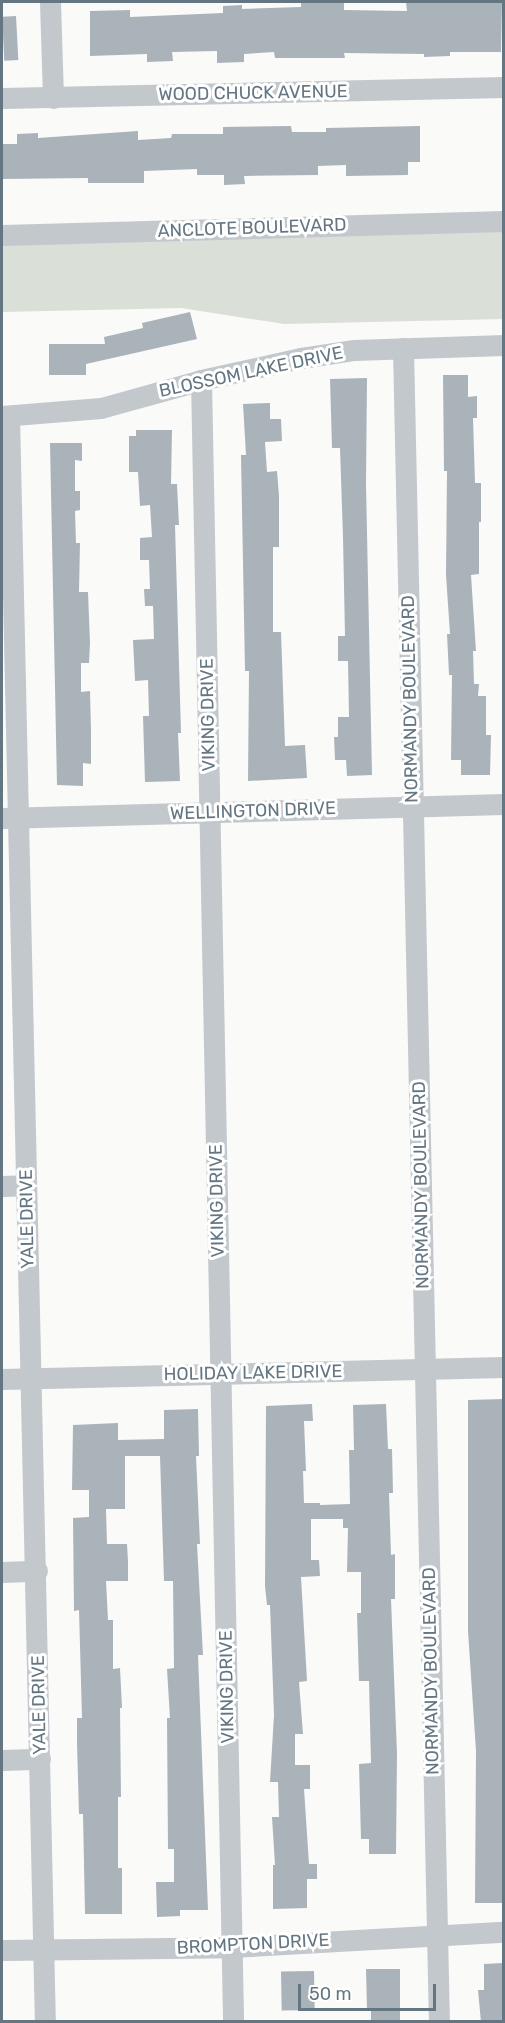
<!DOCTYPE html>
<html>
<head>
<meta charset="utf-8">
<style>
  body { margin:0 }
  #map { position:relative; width:505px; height:2023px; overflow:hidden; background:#fafaf8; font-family:Rubik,sans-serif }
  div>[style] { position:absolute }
  .green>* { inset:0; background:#dadfd7 }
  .building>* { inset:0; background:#aab3b9; transform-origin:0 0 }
  .minor>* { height:21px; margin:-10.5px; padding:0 10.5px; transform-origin:10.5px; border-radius:10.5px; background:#c3c8cc }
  span { translate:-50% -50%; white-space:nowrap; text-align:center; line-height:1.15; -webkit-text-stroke:6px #fff; paint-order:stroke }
  .street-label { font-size:18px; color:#657683 }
  .frame { position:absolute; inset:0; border:3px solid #657683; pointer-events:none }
  .scale { position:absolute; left:298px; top:1984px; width:138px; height:27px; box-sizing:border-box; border:3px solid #657683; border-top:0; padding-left:8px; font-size:18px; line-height:21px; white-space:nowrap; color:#657683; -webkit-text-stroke:4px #fff; paint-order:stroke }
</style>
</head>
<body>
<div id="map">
  <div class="green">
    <div style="clip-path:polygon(503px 230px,503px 319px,284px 324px,181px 308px,2px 312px,2px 243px)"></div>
  </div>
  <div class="building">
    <div style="clip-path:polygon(301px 2px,344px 2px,344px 10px,407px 11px,406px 2px,502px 2px,501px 52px,450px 52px,450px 56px,424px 57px,424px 54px,344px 53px,345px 58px,275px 58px,274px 52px,244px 54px,244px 62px,217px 63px,217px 51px,172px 52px,173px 61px,147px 62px,147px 54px,90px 56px,90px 11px,130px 10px,130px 17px,223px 13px,223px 6px,242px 5px,242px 9px,301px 7px)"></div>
    <div style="left:16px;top:16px;width:44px;height:14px;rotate:87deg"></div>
    <div style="clip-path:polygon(291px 126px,292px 132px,326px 132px,326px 128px,420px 126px,420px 162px,408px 162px,408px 175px,346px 176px,346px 165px,318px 166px,318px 175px,244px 176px,245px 184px,224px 185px,224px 175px,197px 175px,197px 169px,144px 171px,144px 183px,88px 183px,88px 178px,2px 179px,2px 144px,17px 144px,17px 134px,38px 133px,38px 138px,138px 131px,138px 140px,171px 138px,172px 134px,223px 134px,223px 127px)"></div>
    <div style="clip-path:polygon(190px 312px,197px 339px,86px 364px,86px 375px,49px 375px,49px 344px,105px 344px,104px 337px,143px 328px,142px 323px)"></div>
    <div style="clip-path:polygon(443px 375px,468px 375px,468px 397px,477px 396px,477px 418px,473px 418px,475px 483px,481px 483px,481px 522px,479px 522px,479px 574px,471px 575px,476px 651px,473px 651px,474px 684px,479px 684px,478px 696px,486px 696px,486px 735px,491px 735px,490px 775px,461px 775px,461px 760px,451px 760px,452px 675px,449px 675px,447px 634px,450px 634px,446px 575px,447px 471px,444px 471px)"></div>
    <div style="clip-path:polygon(367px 378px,366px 484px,372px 775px,347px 776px,346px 760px,335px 760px,334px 737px,338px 737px,338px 717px,349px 717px,348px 661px,338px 661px,338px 636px,345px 636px,343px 537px,340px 448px,332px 448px,330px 379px)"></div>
    <div style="clip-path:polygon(270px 403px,270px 419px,281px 419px,282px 441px,265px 442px,267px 472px,277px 471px,279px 496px,279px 547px,273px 547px,273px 632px,281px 632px,285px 746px,305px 745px,307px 778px,248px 781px,249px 671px,245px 671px,241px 455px,246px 455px,243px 404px)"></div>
    <div style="clip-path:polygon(136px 430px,172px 430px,171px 484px,177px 484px,179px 525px,175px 525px,181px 733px,178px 733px,180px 781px,145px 782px,143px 716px,149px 716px,148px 680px,135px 681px,133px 640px,154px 639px,153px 606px,145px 606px,144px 589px,150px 589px,149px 560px,140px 560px,140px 538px,152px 537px,150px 505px,140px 506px,138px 472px,129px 472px,129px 436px,136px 436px)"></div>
    <div style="clip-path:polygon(50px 443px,82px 443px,82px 461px,75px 460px,75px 491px,80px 491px,80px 510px,75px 511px,76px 543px,80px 543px,79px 592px,88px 592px,90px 643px,89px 663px,81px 663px,81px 692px,90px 691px,91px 731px,91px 764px,83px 763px,83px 786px,57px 785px)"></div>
    <div style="clip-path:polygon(504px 1399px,504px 1903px,475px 1903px,476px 1751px,468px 1631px,468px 1400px)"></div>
    <div style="clip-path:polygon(312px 1404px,313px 1421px,304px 1421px,306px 1471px,303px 1471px,304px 1503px,320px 1503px,320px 1505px,350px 1504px,349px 1450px,354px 1450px,353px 1405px,386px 1404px,388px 1449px,392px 1449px,393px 1493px,389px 1493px,391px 1555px,395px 1554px,395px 1599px,391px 1599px,397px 1754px,396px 1854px,369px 1854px,369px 1839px,361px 1839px,359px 1764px,371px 1763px,369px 1681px,359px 1681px,357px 1613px,361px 1613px,361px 1572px,347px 1572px,348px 1528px,343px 1528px,343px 1519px,311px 1519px,311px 1560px,319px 1560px,320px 1576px,301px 1577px,307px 1681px,299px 1682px,303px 1734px,295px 1734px,295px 1765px,310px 1765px,310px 1789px,304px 1789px,309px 1864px,317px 1864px,317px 1879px,307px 1879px,307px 1908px,273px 1909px,273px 1865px,275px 1865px,272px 1817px,279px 1817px,278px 1782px,270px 1782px,274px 1715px,270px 1605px,267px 1605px,265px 1586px,266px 1406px)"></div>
    <div style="clip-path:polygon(198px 1409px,199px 1456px,196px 1456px,200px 1544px,197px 1544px,203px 1655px,198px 1655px,208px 1910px,180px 1910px,180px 1916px,157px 1917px,156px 1882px,174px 1882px,174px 1849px,168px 1849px,167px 1718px,170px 1718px,167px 1669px,174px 1668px,173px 1581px,164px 1581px,160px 1456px,125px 1456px,125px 1509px,106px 1509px,107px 1544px,127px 1544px,128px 1561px,128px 1581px,106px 1581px,108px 1620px,113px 1620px,113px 1669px,120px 1668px,122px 1708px,120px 1708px,121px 1797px,118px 1797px,118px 1868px,122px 1868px,122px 1914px,85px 1914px,83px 1814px,79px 1814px,77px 1743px,77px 1718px,82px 1718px,79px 1610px,74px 1611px,73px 1518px,89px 1517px,89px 1490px,72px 1490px,73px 1425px,118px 1423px,118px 1440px,164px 1439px,164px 1410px)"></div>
    <div style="clip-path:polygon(504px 1963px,504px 2022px,481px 2022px,478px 1990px,484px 1990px,484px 1964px)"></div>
    <div style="clip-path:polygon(366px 1969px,400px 1969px,400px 2022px,371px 2022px,371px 2009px,367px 2009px)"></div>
    <div style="left:314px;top:1971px;width:39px;height:33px;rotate:89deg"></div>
  </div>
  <div class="minor">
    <div style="left:50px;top:2px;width:96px;rotate:88.2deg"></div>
    <div style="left:2px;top:98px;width:502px;rotate:-1.26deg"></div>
    <div style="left:2px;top:235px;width:502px;rotate:-1.6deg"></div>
    <div style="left:403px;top:348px;width:1674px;rotate:88.77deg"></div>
    <div style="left:201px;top:380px;width:1642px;rotate:88.88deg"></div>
    <div style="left:2px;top:416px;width:99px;rotate:-4.6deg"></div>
    <div style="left:101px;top:408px;width:104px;rotate:-15.6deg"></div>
    <div style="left:201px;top:380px;width:102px;rotate:-12.4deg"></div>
    <div style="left:301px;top:358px;width:54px;rotate:-8.6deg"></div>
    <div style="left:354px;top:350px;width:150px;rotate:-1.9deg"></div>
    <div style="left:9px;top:416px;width:1606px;rotate:88.72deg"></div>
    <div style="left:2px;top:818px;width:502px;rotate:-1.6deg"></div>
    <div style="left:2px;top:1186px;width:24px;rotate:-2deg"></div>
    <div style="left:2px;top:1379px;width:502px;rotate:-1.37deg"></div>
    <div style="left:2px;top:1572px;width:35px;rotate:-2deg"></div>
    <div style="left:2px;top:1760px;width:38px;rotate:-2deg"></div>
    <div style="left:2px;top:1950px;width:230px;rotate:-0.7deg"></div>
    <div style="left:232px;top:1947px;width:272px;rotate:-3.2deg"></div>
  </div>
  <div class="street-label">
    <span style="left:253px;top:93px;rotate:-1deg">WOOD CHUCK AVENUE</span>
    <span style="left:252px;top:228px;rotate:-2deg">ANCLOTE BOULEVARD</span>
    <span style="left:251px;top:372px;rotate:-12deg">BLOSSOM LAKE DRIVE</span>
    <span style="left:410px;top:699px;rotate:-91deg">NORMANDY BOULEVARD</span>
    <span style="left:208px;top:715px;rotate:-91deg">VIKING DRIVE</span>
    <span style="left:253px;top:811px;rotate:-2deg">WELLINGTON DRIVE</span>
    <span style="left:421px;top:1185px;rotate:-91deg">NORMANDY BOULEVARD</span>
    <span style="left:217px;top:1201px;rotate:-91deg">VIKING DRIVE</span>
    <span style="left:27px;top:1219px;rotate:-91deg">YALE DRIVE</span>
    <span style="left:253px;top:1373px;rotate:-1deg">HOLIDAY LAKE DRIVE</span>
    <span style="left:431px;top:1671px;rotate:-91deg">NORMANDY BOULEVARD</span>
    <span style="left:227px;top:1687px;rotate:-91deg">VIKING DRIVE</span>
    <span style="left:39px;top:1705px;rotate:-91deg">YALE DRIVE</span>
    <span style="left:253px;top:1944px;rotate:-3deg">BROMPTON DRIVE</span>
  </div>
  <div class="frame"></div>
  <div class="scale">50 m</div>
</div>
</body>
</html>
